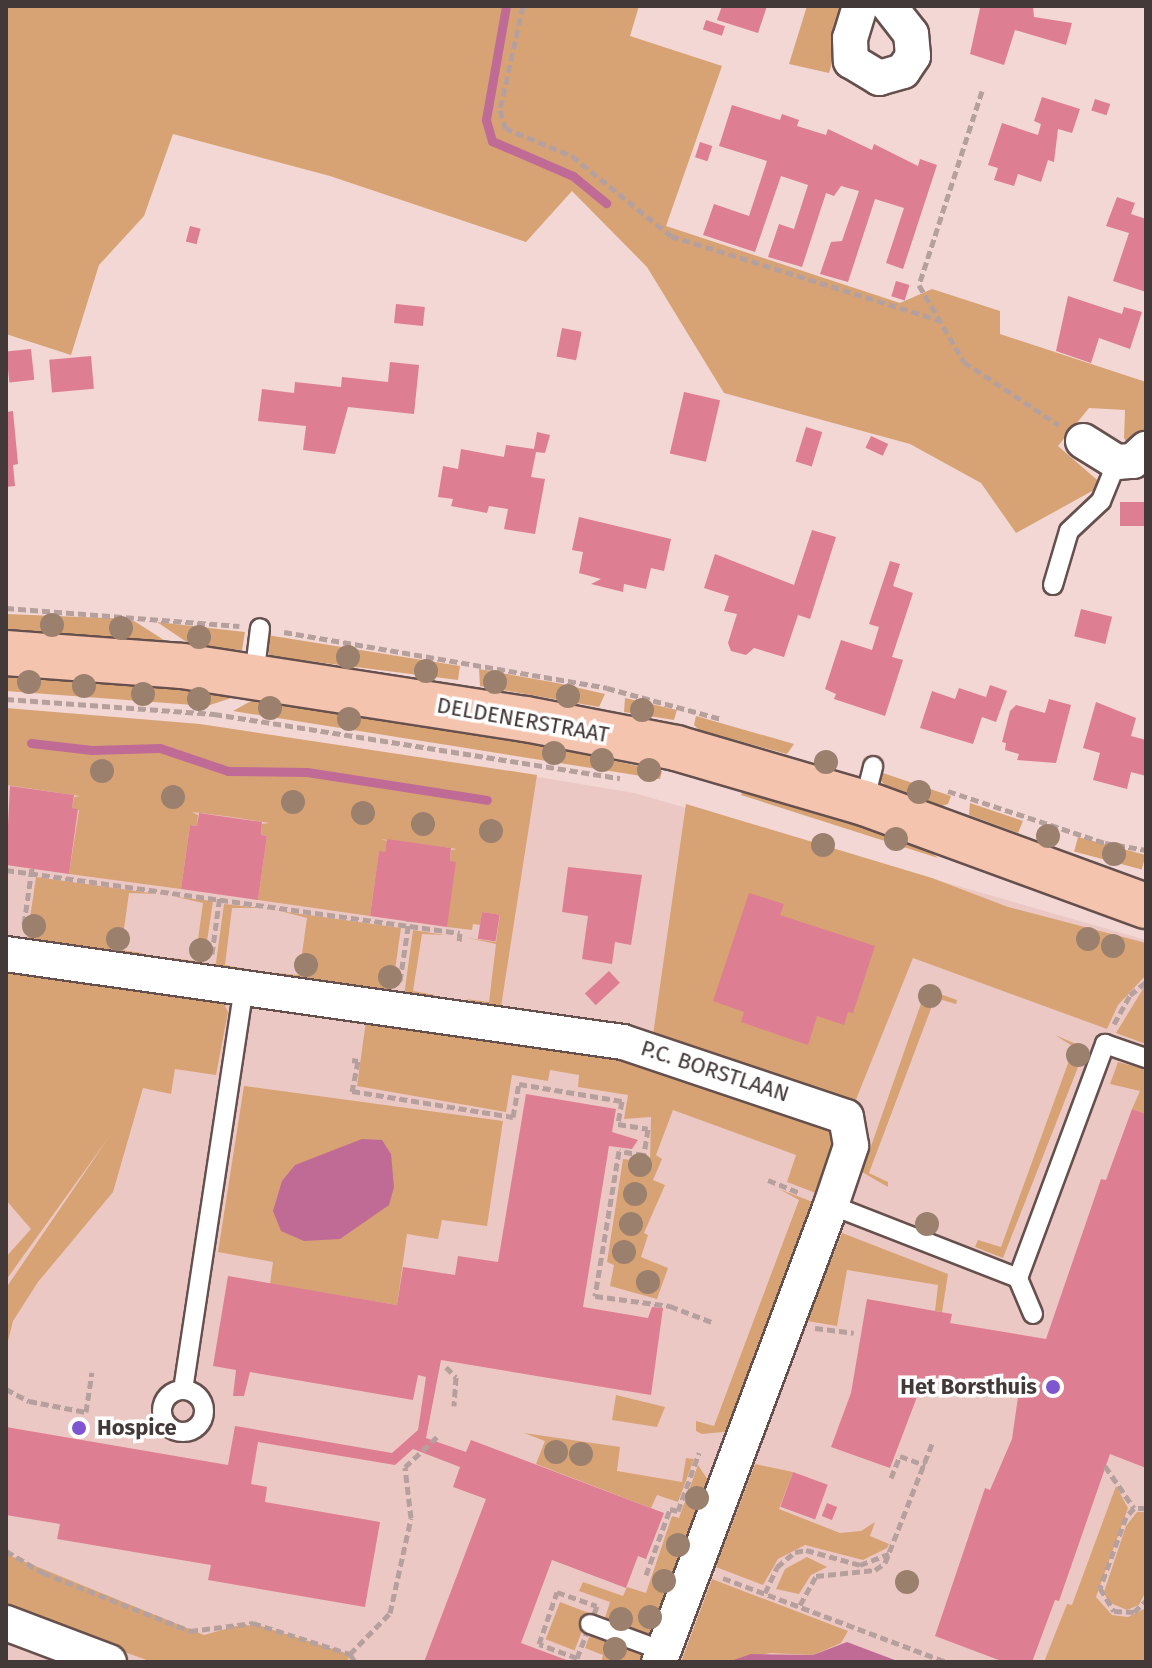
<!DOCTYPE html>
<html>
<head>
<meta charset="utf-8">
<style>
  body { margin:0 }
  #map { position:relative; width:1152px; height:1668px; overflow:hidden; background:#f2d7d4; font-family:"Fira Sans",sans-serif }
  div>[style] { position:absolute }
  .built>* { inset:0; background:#ecc8c4 }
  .green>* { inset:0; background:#d7a375; transform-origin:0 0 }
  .water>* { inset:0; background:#c06b96 }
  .stream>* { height:9px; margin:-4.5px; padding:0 4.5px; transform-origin:4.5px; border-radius:4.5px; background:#c06b96 }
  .building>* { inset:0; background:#de7e92; transform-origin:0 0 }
  .path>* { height:5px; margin-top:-2.5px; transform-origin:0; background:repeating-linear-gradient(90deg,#b6a09e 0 8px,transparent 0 12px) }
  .roads { filter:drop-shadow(2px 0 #66504d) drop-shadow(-2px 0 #66504d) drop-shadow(0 2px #66504d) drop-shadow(0 -2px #66504d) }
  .service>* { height:18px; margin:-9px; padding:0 9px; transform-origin:9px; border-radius:9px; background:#fff }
  .service>.ring { margin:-9px; padding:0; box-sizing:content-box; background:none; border:18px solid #fff; border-radius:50% }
  .minor>* { height:34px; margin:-17px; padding:0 17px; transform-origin:17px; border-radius:17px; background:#fff }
  .primary>* { height:44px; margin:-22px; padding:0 22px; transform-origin:22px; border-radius:22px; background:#f5c4af }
  .trees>* { width:24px; height:24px; margin:-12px; border-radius:50%; background:#9c806e }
  .dots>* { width:22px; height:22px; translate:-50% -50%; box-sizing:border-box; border:4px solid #fff; border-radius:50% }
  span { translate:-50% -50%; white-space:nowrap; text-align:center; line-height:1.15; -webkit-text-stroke:7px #fff; paint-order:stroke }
  .street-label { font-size:22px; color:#433938 }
  .poi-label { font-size:22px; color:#433938; font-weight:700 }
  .right { translate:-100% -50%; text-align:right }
  .left { translate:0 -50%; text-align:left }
  .frame { position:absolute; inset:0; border:8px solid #433938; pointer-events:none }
</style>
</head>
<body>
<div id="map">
  <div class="built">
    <div style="clip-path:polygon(6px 708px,436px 760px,634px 793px,1146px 940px,1146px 1662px,6px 1662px)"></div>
  </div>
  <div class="green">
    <div style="clip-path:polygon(6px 6px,639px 6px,630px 36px,722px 66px,666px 226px,900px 303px,932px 289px,1000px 311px,1000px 334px,1146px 382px,1146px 441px,1128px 444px,1124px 438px,1125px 410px,1089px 408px,1058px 446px,1103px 485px,1016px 533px,981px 483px,910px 444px,724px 393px,647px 267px,572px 191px,526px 242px,330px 176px,173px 134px,144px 216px,99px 265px,71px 355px,6px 334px)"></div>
    <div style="clip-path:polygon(807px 6px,850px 6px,829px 73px,789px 64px)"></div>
    <div style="clip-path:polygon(6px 614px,131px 619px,167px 642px,6px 634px)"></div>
    <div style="clip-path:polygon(157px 622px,245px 632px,242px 650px,194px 647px)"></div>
    <div style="clip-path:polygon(267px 635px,460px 666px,458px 680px,269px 656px)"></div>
    <div style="clip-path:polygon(479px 669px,557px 683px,605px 694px,599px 707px,480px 686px)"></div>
    <div style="clip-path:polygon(6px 672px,86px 675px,243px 694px,207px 706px,6px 691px)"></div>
    <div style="clip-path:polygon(262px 695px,361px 708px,662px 771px,660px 779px,233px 711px)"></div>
    <div style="clip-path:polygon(625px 698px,677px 710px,674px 720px,624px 712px)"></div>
    <div style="clip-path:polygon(6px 708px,200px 724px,537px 775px,500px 1013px,466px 999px,489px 1002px,496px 944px,468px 938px,496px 942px,500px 915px,482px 912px,480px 925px,473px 924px,472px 930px,447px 927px,450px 861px,451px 850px,457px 849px,381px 839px,387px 841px,385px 852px,379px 852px,370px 916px,258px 900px,267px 836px,261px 835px,262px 824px,269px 823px,232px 817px,192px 812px,198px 815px,197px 826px,190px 825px,181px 889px,69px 874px,79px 810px,72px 808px,74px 797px,80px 796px,6px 785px)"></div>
    <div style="clip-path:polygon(696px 716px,794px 744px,787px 754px,699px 730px,694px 725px)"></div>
    <div style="clip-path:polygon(883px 773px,951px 796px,948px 804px,942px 806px,887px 787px,881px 781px)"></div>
    <div style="clip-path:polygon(745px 787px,921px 845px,938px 858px,741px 795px)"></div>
    <div style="clip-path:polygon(970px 803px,1023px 821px,1018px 833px,969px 815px)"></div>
    <div style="clip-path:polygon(686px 804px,932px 878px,1008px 907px,1146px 943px,1146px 975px,1118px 1005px,1107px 1029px,913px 958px,855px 1102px,653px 1035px)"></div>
    <div style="left:1078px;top:837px;width:70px;height:15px;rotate:15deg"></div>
    <div style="clip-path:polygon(36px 877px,157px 894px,129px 893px,121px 950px,143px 953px,134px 960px,26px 945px)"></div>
    <div style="clip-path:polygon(176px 897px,213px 901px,203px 968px,179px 965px,173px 958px,195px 961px,203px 903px)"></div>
    <div style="clip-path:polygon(224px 904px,261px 908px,232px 908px,225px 965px,247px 969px,240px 973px,215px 970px)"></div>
    <div style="clip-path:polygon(280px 911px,401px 928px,391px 997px,282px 979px,277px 973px,299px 975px,307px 918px)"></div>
    <div style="clip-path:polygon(413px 930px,445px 935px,422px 934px,413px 991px,435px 995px,430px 999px,404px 996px)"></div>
    <div style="clip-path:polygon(6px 966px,222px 1000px,228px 1012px,216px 1075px,175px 1069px,171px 1094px,143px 1088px,113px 1192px,38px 1282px,13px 1321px,6px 1349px,6px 1288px,109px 1137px,6px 1280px,6px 1257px,31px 1229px,6px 1200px)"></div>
    <div style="clip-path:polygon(1146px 984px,1146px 1044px,1116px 1033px)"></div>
    <div style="clip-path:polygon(931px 991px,957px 1000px,956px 1004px,935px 998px,869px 1173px,888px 1182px,888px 1187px,862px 1172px,925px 992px)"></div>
    <div style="clip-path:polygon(366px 1021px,600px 1051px,830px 1127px,836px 1151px,821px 1195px,787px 1182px,796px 1155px,673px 1110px,656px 1155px,662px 1159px,653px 1180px,665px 1185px,644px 1233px,648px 1235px,641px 1257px,668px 1268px,657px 1299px,610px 1286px,614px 1265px,607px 1262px,623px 1159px,650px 1162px,651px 1117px,624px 1119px,628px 1095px,578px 1087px,579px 1075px,550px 1070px,548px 1081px,512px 1075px,506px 1112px,357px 1086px)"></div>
    <div style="clip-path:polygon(1055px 1035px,1083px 1047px,1084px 1052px,1003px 1258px,975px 1247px,978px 1240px,1001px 1247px,1074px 1047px)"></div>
    <div style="clip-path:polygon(1118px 1062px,1146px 1069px,1146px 1114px,1132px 1109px,1140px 1091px,1110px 1084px)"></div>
    <div style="clip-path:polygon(244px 1086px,503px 1121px,487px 1226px,442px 1220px,438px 1239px,407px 1234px,397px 1305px,270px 1284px,273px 1262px,218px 1252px)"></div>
    <div style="clip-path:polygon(779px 1189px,818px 1204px,733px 1431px,702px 1434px,696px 1431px,696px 1421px,714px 1426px,799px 1200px)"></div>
    <div style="clip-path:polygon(842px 1233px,948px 1274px,942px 1312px,935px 1311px,938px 1285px,847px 1270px,837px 1326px,807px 1321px)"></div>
    <div style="clip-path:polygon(616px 1395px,665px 1407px,657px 1427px,612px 1420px)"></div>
    <div style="clip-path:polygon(524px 1433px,620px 1447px,617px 1471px,682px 1482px,686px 1458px,694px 1459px,678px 1502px,657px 1495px,651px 1508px,536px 1464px,545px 1441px)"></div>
    <div style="clip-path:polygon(755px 1464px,793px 1472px,779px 1509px,840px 1533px,861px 1531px,875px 1522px,870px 1536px,889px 1544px,887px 1548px,863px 1560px,805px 1545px,778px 1559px,763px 1585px,716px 1567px)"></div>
    <div style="clip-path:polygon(698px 1465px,712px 1486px,655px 1639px,604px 1621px,610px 1602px,579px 1591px,583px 1582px,623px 1596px,627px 1587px,646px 1593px,672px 1516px,679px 1518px)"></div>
    <div style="clip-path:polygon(1116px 1486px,1128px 1508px,1096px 1597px,1112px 1615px,1128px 1617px,1146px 1608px,1146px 1662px,1044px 1662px,1067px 1604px,1072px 1605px)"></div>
    <div style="clip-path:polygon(1137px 1512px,1146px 1512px,1146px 1591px,1139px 1605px,1127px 1610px,1108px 1602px,1104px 1592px,1126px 1526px)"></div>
    <div style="clip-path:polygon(6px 1554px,204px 1635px,240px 1625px,261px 1626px,349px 1654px,348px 1662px,152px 1662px,6px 1609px)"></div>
    <div style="clip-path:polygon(807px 1557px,827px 1567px,811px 1575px,799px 1594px,776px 1589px,785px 1569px)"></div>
    <div style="clip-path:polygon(712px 1579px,848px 1631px,841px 1643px,813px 1655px,770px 1653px,728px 1662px,681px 1662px)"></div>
    <div style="left:560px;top:1602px;width:31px;height:40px;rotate:21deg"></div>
    <div style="clip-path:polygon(591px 1632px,650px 1653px,646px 1662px,601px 1662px,603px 1655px,585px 1648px)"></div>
  </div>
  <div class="water">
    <div style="clip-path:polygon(362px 1139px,382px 1140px,391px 1154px,394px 1187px,389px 1205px,340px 1239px,304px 1241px,281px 1231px,273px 1211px,282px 1181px,295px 1165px)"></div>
    <div style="clip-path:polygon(847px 1642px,900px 1662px,728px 1662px,751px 1654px,813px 1655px)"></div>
  </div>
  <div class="stream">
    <div style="left:506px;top:6px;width:116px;rotate:100deg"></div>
    <div style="left:486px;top:120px;width:22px;rotate:74deg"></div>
    <div style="left:492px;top:141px;width:88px;rotate:23.4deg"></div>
    <div style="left:573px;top:176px;width:43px;rotate:39.3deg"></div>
    <div style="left:31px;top:743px;width:61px;rotate:6.5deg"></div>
    <div style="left:92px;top:750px;width:68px;rotate:-1.7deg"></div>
    <div style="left:160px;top:748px;width:72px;rotate:18.7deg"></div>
    <div style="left:228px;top:771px;width:79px;rotate:0.7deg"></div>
    <div style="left:307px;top:772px;width:182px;rotate:8.8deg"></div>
  </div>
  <div class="building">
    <div style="clip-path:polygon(722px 6px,767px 6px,758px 33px,717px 20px)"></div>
    <div style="clip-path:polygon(986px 6px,1033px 6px,1034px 17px,1072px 23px,1066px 45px,1015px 30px,1004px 65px,970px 54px,980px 8px)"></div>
    <div style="left:706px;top:20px;width:20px;height:10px;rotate:18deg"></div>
    <div style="clip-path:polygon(1042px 97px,1080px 109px,1072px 133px,1058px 129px,1054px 162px,1048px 160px,1041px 182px,1018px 174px,1014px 186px,994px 180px,998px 168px,988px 165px,1002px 123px,1038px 135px,1041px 124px,1034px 121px)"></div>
    <div style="left:1095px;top:99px;width:16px;height:12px;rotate:18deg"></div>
    <div style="clip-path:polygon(732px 105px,780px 120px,782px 114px,799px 120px,797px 126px,826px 135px,828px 129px,872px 150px,874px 144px,918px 166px,920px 159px,937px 165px,903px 269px,886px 263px,904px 208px,875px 199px,848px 282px,820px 274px,831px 242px,842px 241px,859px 191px,841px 186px,834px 196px,826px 193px,802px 267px,768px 257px,779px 224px,794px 229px,808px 185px,781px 176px,755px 252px,703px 235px,714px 204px,749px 216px,767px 161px,719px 146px)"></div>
    <div style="left:700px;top:142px;width:13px;height:16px;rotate:18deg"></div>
    <div style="clip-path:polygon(1117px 197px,1135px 203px,1131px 214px,1146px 219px,1146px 292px,1113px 281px,1129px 233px,1106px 226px)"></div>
    <div style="left:190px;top:226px;width:11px;height:16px;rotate:15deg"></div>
    <div style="left:896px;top:281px;width:14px;height:16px;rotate:17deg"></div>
    <div style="clip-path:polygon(1068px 296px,1122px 314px,1124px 307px,1142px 312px,1130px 349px,1099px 338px,1091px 363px,1056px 351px)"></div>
    <div style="left:396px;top:304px;width:29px;height:19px;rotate:6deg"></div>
    <div style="left:562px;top:328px;width:20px;height:29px;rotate:11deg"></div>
    <div style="left:31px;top:349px;width:31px;height:25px;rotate:84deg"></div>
    <div style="left:91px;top:356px;width:33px;height:42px;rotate:85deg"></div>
    <div style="clip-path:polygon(390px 362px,419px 365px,414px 414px,348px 407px,335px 454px,303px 450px,306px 426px,258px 421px,262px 389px,294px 393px,295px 382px,341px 387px,342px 377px,388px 382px)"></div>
    <div style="left:684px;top:392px;width:37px;height:63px;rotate:13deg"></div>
    <div style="clip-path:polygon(13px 411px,18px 464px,13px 465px,15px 486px,6px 487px,6px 412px)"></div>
    <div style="left:806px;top:427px;width:17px;height:36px;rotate:17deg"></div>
    <div style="clip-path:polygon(537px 432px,550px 435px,545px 453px,536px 452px,531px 477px,545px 479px,535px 534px,504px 529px,508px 509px,489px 506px,487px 513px,451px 506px,453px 499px,438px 497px,443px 466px,458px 469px,461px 449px,504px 457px,506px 445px,534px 449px)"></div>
    <div style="left:871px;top:436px;width:19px;height:13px;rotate:25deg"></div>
    <div style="left:1146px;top:502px;width:24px;height:26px;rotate:90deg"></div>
    <div style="clip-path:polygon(579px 517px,671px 539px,664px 571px,651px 568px,646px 589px,624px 584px,623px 592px,591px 584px,601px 579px,579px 573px,583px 552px,572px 550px)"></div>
    <div style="clip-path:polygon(812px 530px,836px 537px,810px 619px,798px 615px,784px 657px,754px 648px,746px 655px,731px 651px,728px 643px,737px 614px,724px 611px,729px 596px,704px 588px,715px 554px,794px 585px)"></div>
    <div style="clip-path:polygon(890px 561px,900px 564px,893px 586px,913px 593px,892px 657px,903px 660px,885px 716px,834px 699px,836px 694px,825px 689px,841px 640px,872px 650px,879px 627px,869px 624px)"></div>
    <div style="left:1081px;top:609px;width:32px;height:28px;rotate:14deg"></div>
    <div style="clip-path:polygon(990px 685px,1007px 691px,996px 722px,982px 717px,973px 744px,920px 728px,932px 691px,955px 699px,959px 688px,986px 697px)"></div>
    <div style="clip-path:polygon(1049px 699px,1071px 705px,1056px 763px,1017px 760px,1019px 754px,1005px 750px,1006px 743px,1002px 742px,1010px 711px,1016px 705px,1045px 713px)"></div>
    <div style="clip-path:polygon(1096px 702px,1136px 718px,1131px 736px,1146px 740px,1146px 776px,1131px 772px,1127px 789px,1093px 780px,1100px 753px,1083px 748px)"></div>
    <div style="clip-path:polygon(10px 786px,74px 795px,72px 808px,78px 809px,69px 874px,6px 865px)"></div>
    <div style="clip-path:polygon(199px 813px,262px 822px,261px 835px,267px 836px,258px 900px,181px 889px,190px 825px,197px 826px)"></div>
    <div style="clip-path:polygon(387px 839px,451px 848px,450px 861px,456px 862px,447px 927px,370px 916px,379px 851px,385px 852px)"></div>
    <div style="clip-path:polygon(568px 867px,642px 875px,631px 945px,615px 942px,612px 964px,582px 959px,588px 916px,562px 912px)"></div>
    <div style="clip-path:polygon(749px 893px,784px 904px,780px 915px,875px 946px,853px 1013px,848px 1012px,844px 1025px,817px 1016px,808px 1045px,741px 1022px,744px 1012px,713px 1001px)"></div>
    <div style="left:482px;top:912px;width:18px;height:27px;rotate:9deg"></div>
    <div style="left:609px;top:971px;width:16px;height:33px;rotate:47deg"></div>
    <div style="clip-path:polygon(526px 1094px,616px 1109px,612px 1132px,638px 1140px,632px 1149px,609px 1146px,583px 1307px,648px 1318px,652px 1307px,663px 1308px,651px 1395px,441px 1360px,426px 1438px,466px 1452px,471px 1440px,664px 1513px,646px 1559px,638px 1556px,626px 1588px,552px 1560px,521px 1643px,572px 1662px,424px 1662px,486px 1499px,453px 1487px,460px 1467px,413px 1449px,395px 1465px,258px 1442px,251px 1484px,267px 1487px,265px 1502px,380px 1522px,365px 1607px,208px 1580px,211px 1565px,57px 1539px,60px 1524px,6px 1515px,6px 1427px,228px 1465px,235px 1426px,392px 1453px,418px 1430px,426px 1377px,418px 1375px,413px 1400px,250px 1372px,244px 1396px,233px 1396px,236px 1370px,213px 1366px,228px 1276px,397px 1305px,403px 1267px,455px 1275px,458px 1256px,498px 1262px)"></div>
    <div style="clip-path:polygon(1132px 1109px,1146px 1114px,1146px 1468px,1110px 1454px,1059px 1601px,1055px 1600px,1032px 1662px,1004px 1662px,935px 1636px,985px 1488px,990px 1490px,1012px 1439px,1018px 1397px,923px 1381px,890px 1468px,831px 1447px,851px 1393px,867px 1299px,952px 1314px,950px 1323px,1046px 1339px,1101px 1179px,1106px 1180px)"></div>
    <div style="left:793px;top:1472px;width:37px;height:37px;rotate:20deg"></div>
    <div style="left:827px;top:1503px;width:11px;height:14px;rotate:22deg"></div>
  </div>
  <div class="path">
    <div style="left:523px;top:6px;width:107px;rotate:102.5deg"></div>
    <div style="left:500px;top:110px;width:19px;rotate:74deg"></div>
    <div style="left:505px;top:128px;width:73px;rotate:22.7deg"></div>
    <div style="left:572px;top:156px;width:127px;rotate:38.9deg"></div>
    <div style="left:671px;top:236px;width:281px;rotate:17.4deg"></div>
    <div style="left:982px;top:91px;width:204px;rotate:108deg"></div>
    <div style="left:919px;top:285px;width:89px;rotate:59.7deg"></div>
    <div style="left:964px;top:362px;width:114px;rotate:33.6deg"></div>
    <div style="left:6px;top:608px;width:234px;rotate:4.4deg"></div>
    <div style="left:284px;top:632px;width:328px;rotate:9.8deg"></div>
    <div style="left:607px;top:688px;width:118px;rotate:15.2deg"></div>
    <div style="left:6px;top:699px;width:209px;rotate:4.1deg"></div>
    <div style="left:214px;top:714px;width:411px;rotate:9deg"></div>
    <div style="left:948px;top:791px;width:165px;rotate:18.3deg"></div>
    <div style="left:1105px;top:843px;width:42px;rotate:9.7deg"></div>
    <div style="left:6px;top:870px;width:458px;rotate:7.9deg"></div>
    <div style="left:460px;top:933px;width:9px;rotate:96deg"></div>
    <div style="left:24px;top:924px;width:57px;rotate:-81.9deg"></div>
    <div style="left:212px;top:954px;width:60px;rotate:-82.3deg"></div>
    <div style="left:400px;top:981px;width:61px;rotate:-81.5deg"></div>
    <div style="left:1114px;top:1024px;width:33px;rotate:-61deg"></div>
    <div style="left:1130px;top:995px;width:21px;rotate:-39deg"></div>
    <div style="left:352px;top:1060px;width:6px;rotate:9deg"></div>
    <div style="left:358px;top:1061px;width:31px;rotate:101deg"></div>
    <div style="left:352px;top:1091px;width:163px;rotate:9.2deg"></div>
    <div style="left:513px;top:1117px;width:34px;rotate:-80deg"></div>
    <div style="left:519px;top:1084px;width:104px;rotate:9.4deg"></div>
    <div style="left:622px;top:1101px;width:23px;rotate:100deg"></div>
    <div style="left:618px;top:1124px;width:30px;rotate:9deg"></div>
    <div style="left:648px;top:1129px;width:26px;rotate:99deg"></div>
    <div style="left:644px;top:1155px;width:25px;rotate:-171deg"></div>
    <div style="left:619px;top:1151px;width:147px;rotate:99.4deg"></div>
    <div style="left:595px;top:1296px;width:76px;rotate:7.6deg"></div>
    <div style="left:670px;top:1306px;width:45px;rotate:20.9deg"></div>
    <div style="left:768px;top:1180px;width:35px;rotate:22deg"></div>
    <div style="left:815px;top:1328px;width:39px;rotate:7deg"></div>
    <div style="left:446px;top:1367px;width:14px;rotate:45deg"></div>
    <div style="left:456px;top:1377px;width:29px;rotate:94deg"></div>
    <div style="left:6px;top:1389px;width:26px;rotate:28deg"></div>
    <div style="left:29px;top:1401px;width:58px;rotate:10.9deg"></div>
    <div style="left:86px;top:1412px;width:40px;rotate:-81.5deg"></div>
    <div style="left:1105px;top:1466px;width:51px;rotate:55.4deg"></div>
    <div style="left:891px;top:1478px;width:24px;rotate:-68deg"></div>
    <div style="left:900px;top:1456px;width:27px;rotate:20deg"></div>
    <div style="left:1146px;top:1508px;width:12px;rotate:180deg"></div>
    <div style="left:1134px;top:1508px;width:12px;rotate:132deg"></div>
    <div style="left:1126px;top:1517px;width:76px;rotate:110.1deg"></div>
    <div style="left:1100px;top:1588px;width:27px;rotate:59deg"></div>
    <div style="left:1114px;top:1611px;width:20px;rotate:3deg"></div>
    <div style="left:1134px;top:1612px;width:16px;rotate:-43deg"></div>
    <div style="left:6px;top:1551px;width:43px;rotate:30.7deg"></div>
    <div style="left:43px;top:1573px;width:158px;rotate:21.5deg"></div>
    <div style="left:190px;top:1631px;width:64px;rotate:-7.2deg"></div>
    <div style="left:253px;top:1623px;width:102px;rotate:17.7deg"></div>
    <div style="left:350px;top:1654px;width:57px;rotate:-45.7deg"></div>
    <div style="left:390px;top:1613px;width:97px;rotate:-77.5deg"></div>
    <div style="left:411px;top:1518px;width:51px;rotate:-96.7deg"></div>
    <div style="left:405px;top:1467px;width:44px;rotate:-43.2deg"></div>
    <div style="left:646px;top:1575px;width:70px;rotate:-70deg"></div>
    <div style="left:670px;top:1509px;width:8px;rotate:14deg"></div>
    <div style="left:678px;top:1511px;width:62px;rotate:-70.1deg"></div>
    <div style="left:723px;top:1578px;width:239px;rotate:20.6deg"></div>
    <div style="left:557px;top:1592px;width:42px;rotate:19.3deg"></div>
    <div style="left:597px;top:1606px;width:56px;rotate:111deg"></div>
    <div style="left:577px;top:1658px;width:40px;rotate:-159.8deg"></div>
    <div style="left:539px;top:1644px;width:55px;rotate:-70.9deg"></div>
    <div style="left:765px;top:1593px;width:29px;rotate:-65deg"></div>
    <div style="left:777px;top:1567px;width:23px;rotate:-40deg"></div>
    <div style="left:795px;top:1552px;width:11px;rotate:-10deg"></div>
    <div style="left:806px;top:1550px;width:56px;rotate:15.5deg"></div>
    <div style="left:860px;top:1565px;width:31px;rotate:-21deg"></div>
    <div style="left:800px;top:1605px;width:33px;rotate:-61deg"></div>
    <div style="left:816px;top:1576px;width:59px;rotate:-5.8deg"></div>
    <div style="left:875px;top:1570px;width:12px;rotate:-35deg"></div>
    <div style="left:885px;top:1563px;width:131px;rotate:-68.5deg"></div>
    <div style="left:350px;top:1654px;width:9px;rotate:58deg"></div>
  </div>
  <div class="roads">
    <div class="service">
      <div style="left:1053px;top:585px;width:56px;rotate:-73.5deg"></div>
      <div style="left:1069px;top:531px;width:44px;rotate:-43.2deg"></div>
      <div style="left:1101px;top:501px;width:42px;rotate:-67.7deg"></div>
      <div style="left:254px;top:677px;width:49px;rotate:-83deg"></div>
      <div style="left:864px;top:803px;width:38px;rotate:-76deg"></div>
      <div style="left:831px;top:1205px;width:201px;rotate:21.3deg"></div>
      <div style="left:1033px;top:1314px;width:39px;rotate:-113deg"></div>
      <div style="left:1018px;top:1278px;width:250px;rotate:-69.6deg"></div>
      <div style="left:1105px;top:1044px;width:43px;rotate:18.9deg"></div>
      <div class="ring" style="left:162px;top:1390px;width:24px;height:24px"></div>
      <div style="left:183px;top:1390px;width:407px;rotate:-81.4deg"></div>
      <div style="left:590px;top:1624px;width:78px;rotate:20.3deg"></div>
    </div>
    <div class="minor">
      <div style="left:860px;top:6px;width:34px;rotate:107deg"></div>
      <div style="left:850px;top:38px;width:23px;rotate:88deg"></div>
      <div style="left:851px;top:61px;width:33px;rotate:31deg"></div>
      <div style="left:879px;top:78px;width:25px;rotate:-16deg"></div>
      <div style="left:903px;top:71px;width:18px;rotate:-56deg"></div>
      <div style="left:913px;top:56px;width:22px;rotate:-95deg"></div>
      <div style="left:911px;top:34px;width:36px;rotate:-128deg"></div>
      <div style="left:1083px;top:441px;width:40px;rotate:32deg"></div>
      <div style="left:1117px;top:462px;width:16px;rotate:-4deg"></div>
      <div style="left:1133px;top:461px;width:18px;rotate:-43deg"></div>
      <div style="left:6px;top:954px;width:623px;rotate:8.12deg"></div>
      <div style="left:623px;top:1042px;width:235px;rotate:18.6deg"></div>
      <div style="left:846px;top:1117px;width:29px;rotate:80deg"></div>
      <div style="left:851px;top:1146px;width:62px;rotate:108.7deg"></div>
      <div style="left:831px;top:1205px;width:488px;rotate:110.6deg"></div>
      <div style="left:6px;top:1623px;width:110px;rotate:20.7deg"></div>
    </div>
    <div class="primary">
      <div style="left:6px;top:653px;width:177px;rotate:4.2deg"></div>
      <div style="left:183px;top:666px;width:347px;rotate:8.8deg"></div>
      <div style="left:526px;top:719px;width:153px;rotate:10.9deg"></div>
      <div style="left:676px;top:748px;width:196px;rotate:16.3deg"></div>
      <div style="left:864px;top:803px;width:300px;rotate:20.1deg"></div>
    </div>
  </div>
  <div class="trees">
    <div style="left:52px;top:625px"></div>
    <div style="left:121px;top:628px"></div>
    <div style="left:199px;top:637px"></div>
    <div style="left:348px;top:657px"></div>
    <div style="left:426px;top:671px"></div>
    <div style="left:29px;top:682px"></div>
    <div style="left:495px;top:682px"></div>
    <div style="left:84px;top:686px"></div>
    <div style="left:143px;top:694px"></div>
    <div style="left:568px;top:696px"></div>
    <div style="left:199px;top:699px"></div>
    <div style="left:270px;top:708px"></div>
    <div style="left:642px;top:710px"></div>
    <div style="left:349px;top:719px"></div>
    <div style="left:554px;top:753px"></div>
    <div style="left:602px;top:760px"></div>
    <div style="left:826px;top:762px"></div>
    <div style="left:649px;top:770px"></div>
    <div style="left:102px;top:771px"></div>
    <div style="left:919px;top:792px"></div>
    <div style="left:173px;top:797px"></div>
    <div style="left:293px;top:802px"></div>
    <div style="left:363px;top:813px"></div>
    <div style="left:423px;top:824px"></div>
    <div style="left:491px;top:831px"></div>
    <div style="left:1048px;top:836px"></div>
    <div style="left:896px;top:839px"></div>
    <div style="left:823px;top:845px"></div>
    <div style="left:1114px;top:854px"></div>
    <div style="left:34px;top:926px"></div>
    <div style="left:118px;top:939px"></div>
    <div style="left:1088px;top:939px"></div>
    <div style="left:1113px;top:946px"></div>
    <div style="left:201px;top:950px"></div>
    <div style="left:306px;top:965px"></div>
    <div style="left:390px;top:977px"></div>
    <div style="left:930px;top:996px"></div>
    <div style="left:1078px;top:1055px"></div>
    <div style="left:640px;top:1165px"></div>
    <div style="left:635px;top:1194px"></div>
    <div style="left:631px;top:1224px"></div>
    <div style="left:927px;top:1224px"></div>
    <div style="left:624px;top:1252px"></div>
    <div style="left:648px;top:1282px"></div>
    <div style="left:556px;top:1452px"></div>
    <div style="left:581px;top:1454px"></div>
    <div style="left:697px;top:1498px"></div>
    <div style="left:678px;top:1545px"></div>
    <div style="left:664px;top:1581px"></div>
    <div style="left:907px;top:1582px"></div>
    <div style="left:650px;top:1617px"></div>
    <div style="left:621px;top:1619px"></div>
    <div style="left:615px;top:1649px"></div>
  </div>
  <div class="dots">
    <div style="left:1053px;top:1387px;background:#7e56cf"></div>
    <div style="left:79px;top:1428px;background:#7e56cf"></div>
  </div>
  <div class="street-label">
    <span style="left:523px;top:720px;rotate:10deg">DELDENERSTRAAT</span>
    <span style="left:715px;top:1071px;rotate:18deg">P.C. BORSTLAAN</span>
  </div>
  <div class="poi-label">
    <span class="right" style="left:1037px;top:1387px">Het Borsthuis</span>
    <span class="left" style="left:97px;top:1428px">Hospice</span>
  </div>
  <div class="frame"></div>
</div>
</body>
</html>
